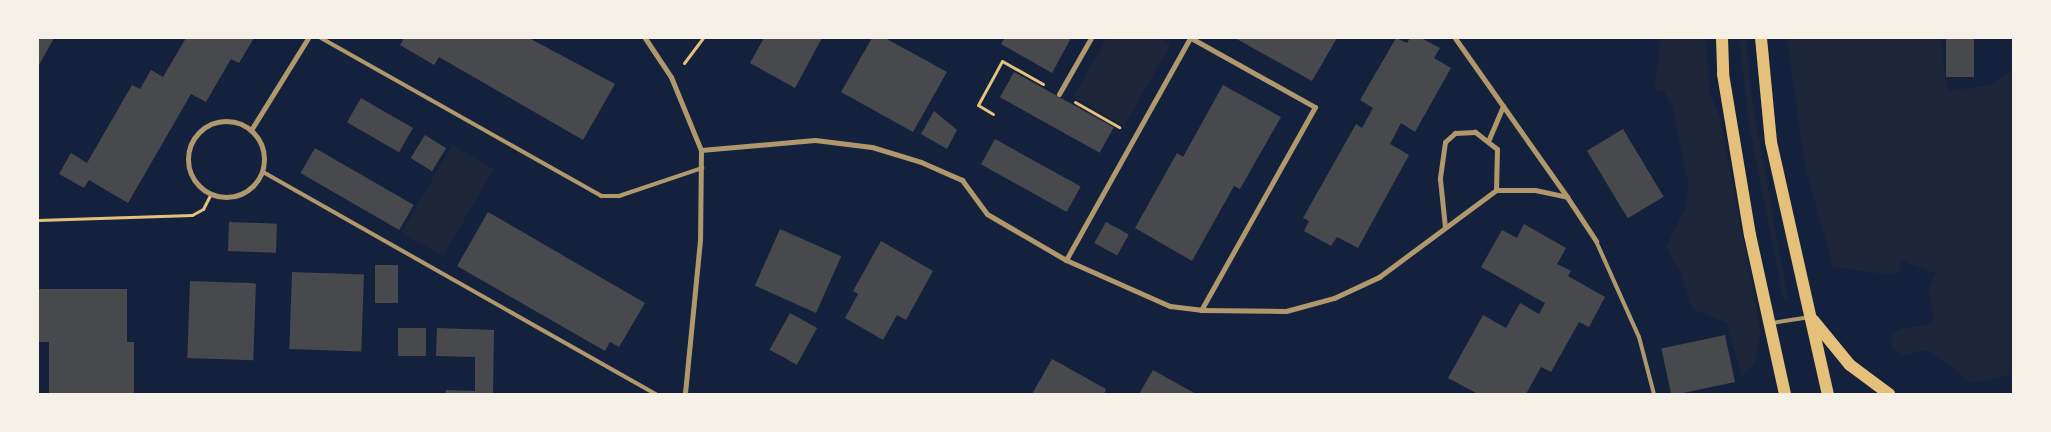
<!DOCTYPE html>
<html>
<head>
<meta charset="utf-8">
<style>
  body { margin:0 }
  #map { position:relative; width:2051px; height:432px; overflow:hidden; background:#14213d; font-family:"Roboto Condensed",sans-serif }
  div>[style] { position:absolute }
  .green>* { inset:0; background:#1d2539; transform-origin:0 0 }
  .building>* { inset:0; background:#48494c; transform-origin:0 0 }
  .path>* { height:3px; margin:-1.5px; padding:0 1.5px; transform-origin:1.5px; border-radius:1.5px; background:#e5c07b }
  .service>* { height:4px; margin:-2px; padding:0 2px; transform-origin:2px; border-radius:2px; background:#b1986c }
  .minor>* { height:5px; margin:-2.5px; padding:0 2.5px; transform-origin:2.5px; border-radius:2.5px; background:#b1986c }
  .minor>.ring { margin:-2.5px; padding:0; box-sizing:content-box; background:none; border:5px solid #b1986c; border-radius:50% }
  .primary>* { height:12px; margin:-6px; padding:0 6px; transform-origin:6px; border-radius:6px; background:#e5c07b }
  span { translate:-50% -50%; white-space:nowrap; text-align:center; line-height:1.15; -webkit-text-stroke:5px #f6f1e7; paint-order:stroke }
  .frame { position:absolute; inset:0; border:39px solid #f6f1e7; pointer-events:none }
</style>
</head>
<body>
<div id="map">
  <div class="green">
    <div style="clip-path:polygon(1107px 38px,1159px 38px,1171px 44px,1124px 126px,1073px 97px)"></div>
    <div style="clip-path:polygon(1661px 38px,1705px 38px,1710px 94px,1720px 117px,1761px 333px,1755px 362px,1742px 378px,1727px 323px,1692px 309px,1681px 273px,1666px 247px,1686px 206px,1688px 182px,1672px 105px,1663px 90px,1654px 91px)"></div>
    <div style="clip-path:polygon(1739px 38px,1746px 38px,1752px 99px,1788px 300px,1783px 298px,1749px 125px)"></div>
    <div style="clip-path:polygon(1787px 38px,1941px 38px,1947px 91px,1991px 85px,2013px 69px,2013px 375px,1972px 383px,1934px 354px,1925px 350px,1902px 356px,1891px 347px,1893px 334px,1900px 329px,1926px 325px,1933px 320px,1929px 286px,1936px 273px,1899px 260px,1901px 270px,1892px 275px,1833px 267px,1805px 166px)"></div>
    <div style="left:452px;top:145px;width:48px;height:101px;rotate:30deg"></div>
  </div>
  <div class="building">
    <div style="clip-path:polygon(38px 38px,54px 38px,38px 67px)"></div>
    <div style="clip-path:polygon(186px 38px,254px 38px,239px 63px,231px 59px,206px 102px,191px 94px,128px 203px,89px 180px,84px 188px,59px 174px,71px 153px,87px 163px,132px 85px,140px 89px,151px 70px,163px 77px)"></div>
    <div style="clip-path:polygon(404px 38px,529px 38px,615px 84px,583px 140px,439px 57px,434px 65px,400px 45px)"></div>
    <div style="clip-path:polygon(764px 38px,822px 38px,795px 88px,750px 63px)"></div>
    <div style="clip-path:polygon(872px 38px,885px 38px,947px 72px,913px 132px,841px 92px)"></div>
    <div style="clip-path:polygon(1005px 38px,1071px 38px,1052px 73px,1001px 44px)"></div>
    <div style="clip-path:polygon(1235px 38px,1337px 38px,1312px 81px)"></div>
    <div style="clip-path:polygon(1396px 38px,1407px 43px,1410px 38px,1421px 38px,1440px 48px,1434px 58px,1451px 68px,1415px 132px,1401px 123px,1390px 144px,1409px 155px,1358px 248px,1337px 237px,1331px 246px,1304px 231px,1309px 221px,1303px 218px,1356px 124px,1362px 128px,1373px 108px,1360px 100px)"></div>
    <div style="left:1946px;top:38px;width:28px;height:39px"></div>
    <div style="left:1014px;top:72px;width:114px;height:29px;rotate:29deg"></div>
    <div style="clip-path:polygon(1223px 85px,1281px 117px,1240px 189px,1234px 186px,1192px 261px,1135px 228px,1177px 153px,1183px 157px)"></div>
    <div style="left:361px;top:98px;width:60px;height:28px;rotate:30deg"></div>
    <div style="clip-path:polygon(934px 111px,957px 130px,947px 149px,921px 134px)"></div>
    <div style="left:1623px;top:129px;width:79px;height:42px;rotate:59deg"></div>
    <div style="left:425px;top:135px;width:25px;height:27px;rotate:32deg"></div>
    <div style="left:995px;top:139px;width:98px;height:29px;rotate:29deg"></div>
    <div style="left:315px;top:148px;width:114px;height:29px;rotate:30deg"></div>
    <div style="clip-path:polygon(488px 212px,645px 303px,619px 347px,610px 342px,605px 351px,457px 266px)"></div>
    <div style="left:229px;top:222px;width:48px;height:29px;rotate:2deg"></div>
    <div style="left:1106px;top:222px;width:26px;height:24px;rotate:29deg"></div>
    <div style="clip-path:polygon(1524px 224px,1566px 248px,1557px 264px,1571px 271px,1568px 276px,1605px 297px,1589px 327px,1579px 322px,1551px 372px,1541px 367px,1526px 394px,1478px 394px,1448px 378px,1483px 315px,1506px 328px,1520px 303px,1539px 314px,1545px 303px,1481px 267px,1502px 230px,1517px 238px)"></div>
    <div style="left:780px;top:229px;width:67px;height:62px;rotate:24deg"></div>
    <div style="clip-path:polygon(881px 241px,933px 271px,906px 320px,897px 315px,883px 340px,845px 318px,858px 294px,853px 291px)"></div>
    <div style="left:375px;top:265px;width:23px;height:38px"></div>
    <div style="left:292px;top:272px;width:72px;height:77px;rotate:2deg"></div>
    <div style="left:190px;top:281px;width:66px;height:77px;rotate:2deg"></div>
    <div style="clip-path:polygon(39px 289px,127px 289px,127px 342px,134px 342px,134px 394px,49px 394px,49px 342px,39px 342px)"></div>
    <div style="left:790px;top:313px;width:31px;height:42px;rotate:29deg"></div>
    <div style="left:398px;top:328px;width:28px;height:28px"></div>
    <div style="clip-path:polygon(437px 328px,494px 330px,493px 394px,446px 394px,446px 390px,475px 391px,475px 357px,436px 356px)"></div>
    <div style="left:1725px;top:335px;width:48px;height:65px;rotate:78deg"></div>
    <div style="clip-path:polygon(1052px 359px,1106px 389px,1104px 394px,1032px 394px)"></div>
    <div style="clip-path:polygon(1153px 370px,1196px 394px,1139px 394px)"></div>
  </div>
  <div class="path">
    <div style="left:684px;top:63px;width:31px;rotate:-53deg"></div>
    <div style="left:1075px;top:102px;width:51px;rotate:29.6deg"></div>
    <div style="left:993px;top:114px;width:17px;rotate:-149deg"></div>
    <div style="left:978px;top:105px;width:50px;rotate:-61.4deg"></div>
    <div style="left:1002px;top:61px;width:47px;rotate:29.3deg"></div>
    <div style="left:38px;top:220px;width:154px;rotate:-1.9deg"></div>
    <div style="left:192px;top:215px;width:13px;rotate:-29deg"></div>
    <div style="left:203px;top:209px;width:16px;rotate:-63deg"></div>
  </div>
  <div class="service">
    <div style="left:321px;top:38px;width:322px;rotate:29.4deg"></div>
    <div style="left:601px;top:196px;width:18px"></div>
    <div style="left:619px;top:196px;width:88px;rotate:-18.6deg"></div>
    <div style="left:263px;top:172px;width:451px;rotate:29.5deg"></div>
    <div style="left:1596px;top:241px;width:105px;rotate:65.9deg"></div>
    <div style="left:1639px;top:337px;width:59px;rotate:75.3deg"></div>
    <div style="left:1772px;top:323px;width:37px;rotate:-9deg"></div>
  </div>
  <div class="minor">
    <div style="left:645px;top:38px;width:47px;rotate:56.3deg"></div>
    <div style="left:671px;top:77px;width:79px;rotate:67.7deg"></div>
    <div style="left:701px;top:150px;width:90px;rotate:90.6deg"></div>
    <div style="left:700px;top:240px;width:155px;rotate:95.6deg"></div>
    <div style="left:1191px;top:38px;width:142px;rotate:29.1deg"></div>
    <div style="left:1315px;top:107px;width:233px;rotate:119.3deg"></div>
    <div style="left:1455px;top:38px;width:194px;rotate:54.8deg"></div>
    <div style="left:1059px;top:94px;width:64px;rotate:-60.3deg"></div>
    <div class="ring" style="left:188px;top:121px;width:71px;height:71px"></div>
    <div style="left:251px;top:130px;width:108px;rotate:-58.2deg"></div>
    <div style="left:1489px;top:139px;width:36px;rotate:-67deg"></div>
    <div style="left:701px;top:150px;width:114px;rotate:-5deg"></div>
    <div style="left:815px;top:140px;width:57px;rotate:7deg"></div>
    <div style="left:872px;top:147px;width:51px;rotate:17deg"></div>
    <div style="left:921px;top:162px;width:45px;rotate:23.7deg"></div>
    <div style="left:962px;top:180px;width:42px;rotate:53.7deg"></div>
    <div style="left:987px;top:214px;width:91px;rotate:30.2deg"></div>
    <div style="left:1066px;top:260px;width:114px;rotate:23.9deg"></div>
    <div style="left:1170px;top:306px;width:31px;rotate:7deg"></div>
    <div style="left:1201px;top:310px;width:85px;rotate:0.7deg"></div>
    <div style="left:1286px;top:311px;width:50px;rotate:-15.2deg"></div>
    <div style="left:1334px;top:298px;width:50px;rotate:-25deg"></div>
    <div style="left:1379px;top:277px;width:146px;rotate:-36.6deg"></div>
    <div style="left:1496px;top:190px;width:41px;rotate:-88.6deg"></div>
    <div style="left:1497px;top:149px;width:28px;rotate:-142deg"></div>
    <div style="left:1475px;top:132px;width:20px;rotate:177deg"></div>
    <div style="left:1455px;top:133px;width:13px;rotate:138deg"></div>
    <div style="left:1445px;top:142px;width:37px;rotate:98deg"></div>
    <div style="left:1440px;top:179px;width:48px;rotate:84.1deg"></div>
    <div style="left:1496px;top:190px;width:39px"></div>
    <div style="left:1535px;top:190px;width:33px;rotate:12deg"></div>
    <div style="left:1567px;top:197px;width:53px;rotate:56.6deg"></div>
    <div style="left:1066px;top:260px;width:254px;rotate:-60.8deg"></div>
  </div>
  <div class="primary">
    <div style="left:1722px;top:38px;width:36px;rotate:88deg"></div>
    <div style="left:1723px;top:74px;width:163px;rotate:80.5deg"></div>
    <div style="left:1750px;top:235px;width:163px;rotate:77.6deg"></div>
    <div style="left:1761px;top:38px;width:104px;rotate:84.5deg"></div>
    <div style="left:1771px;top:142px;width:258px;rotate:77.3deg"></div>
    <div style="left:1813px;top:320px;width:58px;rotate:50.6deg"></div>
    <div style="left:1850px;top:365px;width:49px;rotate:36.6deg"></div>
  </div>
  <div class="frame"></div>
</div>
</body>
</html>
